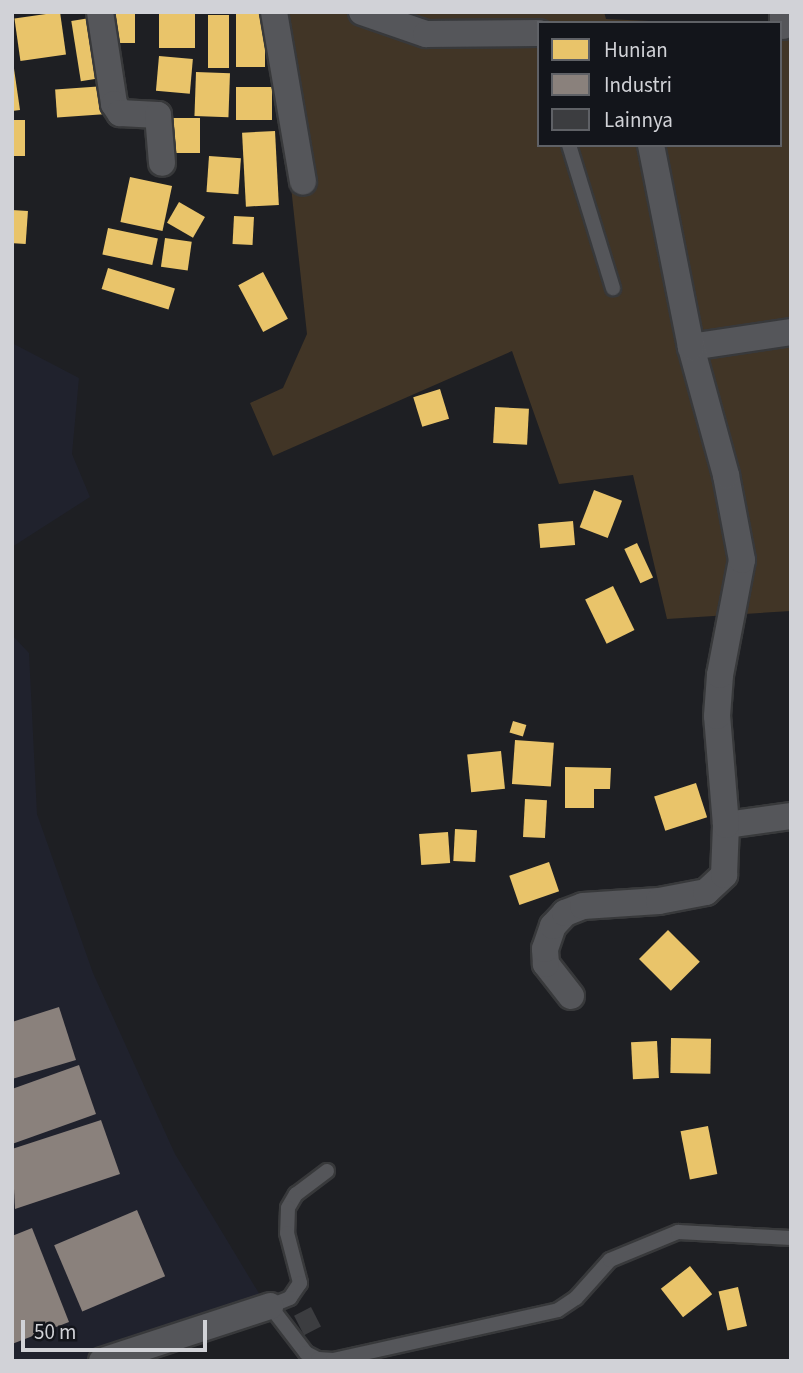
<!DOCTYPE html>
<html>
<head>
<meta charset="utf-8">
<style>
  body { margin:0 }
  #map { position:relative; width:803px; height:1373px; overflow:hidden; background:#1e1f23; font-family:"Source Sans 3",sans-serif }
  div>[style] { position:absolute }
  .built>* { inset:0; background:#20222d }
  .green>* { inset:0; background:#413526 }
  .homes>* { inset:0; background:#e9c46a; transform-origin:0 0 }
  .industry>* { inset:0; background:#8a817c; transform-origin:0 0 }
  .building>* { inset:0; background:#3c3d40; transform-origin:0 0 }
  .roads { filter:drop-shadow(2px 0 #38393b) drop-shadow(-2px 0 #38393b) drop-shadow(0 2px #38393b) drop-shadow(0 -2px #38393b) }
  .lane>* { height:14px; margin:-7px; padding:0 7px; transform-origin:7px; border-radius:7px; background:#55565a }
  .street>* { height:26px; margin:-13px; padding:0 13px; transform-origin:13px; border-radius:13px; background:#55565a }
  span { translate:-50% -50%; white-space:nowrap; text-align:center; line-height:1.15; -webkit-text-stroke:7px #13151b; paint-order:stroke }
  .frame { position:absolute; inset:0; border:14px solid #d1d2d7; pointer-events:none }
  .legend { position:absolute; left:537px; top:21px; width:245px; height:126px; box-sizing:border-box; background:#13151b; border:2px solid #5f6166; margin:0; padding:9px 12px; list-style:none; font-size:21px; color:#d1d2d7 }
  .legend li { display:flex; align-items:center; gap:14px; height:35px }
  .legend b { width:35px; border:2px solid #5f6166 }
  .scale { position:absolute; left:21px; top:1320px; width:186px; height:32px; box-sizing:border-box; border:4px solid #d1d2d7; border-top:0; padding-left:9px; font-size:21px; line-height:24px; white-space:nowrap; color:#d1d2d7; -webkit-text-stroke:5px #13151b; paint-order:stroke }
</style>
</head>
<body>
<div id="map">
  <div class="built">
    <div style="clip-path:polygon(12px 343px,79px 378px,72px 454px,90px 497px,12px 547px)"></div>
    <div style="clip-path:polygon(12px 635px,29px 653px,37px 814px,93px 973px,175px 1154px,263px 1300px,104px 1361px,12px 1361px)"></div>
  </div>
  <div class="green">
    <div style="clip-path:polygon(272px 12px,604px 12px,606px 19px,693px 23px,539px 23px,539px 145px,780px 145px,780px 26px,791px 27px,791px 611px,667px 619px,633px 475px,559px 484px,512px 351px,273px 456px,250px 403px,283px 388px,307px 334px)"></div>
  </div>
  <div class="homes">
    <div style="left:60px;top:12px;width:43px;height:46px;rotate:82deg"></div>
    <div style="left:112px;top:12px;width:23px;height:31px"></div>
    <div style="left:159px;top:12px;width:36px;height:36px"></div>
    <div style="left:236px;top:12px;width:29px;height:55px"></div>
    <div style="left:208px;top:15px;width:21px;height:53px"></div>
    <div style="left:96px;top:17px;width:61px;height:25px;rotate:81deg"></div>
    <div style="clip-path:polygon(12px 55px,20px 110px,12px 111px)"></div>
    <div style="left:159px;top:56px;width:34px;height:35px;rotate:5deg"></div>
    <div style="left:196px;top:72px;width:34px;height:44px;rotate:2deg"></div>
    <div style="left:105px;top:86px;width:28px;height:50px;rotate:86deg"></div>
    <div style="left:236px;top:87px;width:36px;height:33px"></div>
    <div style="left:173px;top:118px;width:27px;height:35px"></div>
    <div style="left:12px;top:120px;width:13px;height:36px"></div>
    <div style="left:275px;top:131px;width:74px;height:33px;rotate:87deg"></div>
    <div style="left:209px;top:156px;width:32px;height:36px;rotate:4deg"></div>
    <div style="left:130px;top:177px;width:43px;height:46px;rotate:12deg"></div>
    <div style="left:179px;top:202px;width:30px;height:24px;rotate:30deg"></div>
    <div style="left:12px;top:210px;width:16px;height:33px;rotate:4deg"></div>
    <div style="left:234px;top:216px;width:20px;height:28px;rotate:3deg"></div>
    <div style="left:108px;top:228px;width:51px;height:27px;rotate:12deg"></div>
    <div style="left:165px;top:238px;width:27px;height:29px;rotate:8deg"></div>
    <div style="left:108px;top:268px;width:70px;height:22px;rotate:17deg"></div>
    <div style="left:263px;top:272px;width:53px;height:28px;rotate:62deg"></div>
    <div style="left:440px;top:389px;width:31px;height:28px;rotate:73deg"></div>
    <div style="left:495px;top:407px;width:34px;height:36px;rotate:3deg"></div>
    <div style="left:594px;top:490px;width:30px;height:40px;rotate:21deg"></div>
    <div style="left:573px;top:521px;width:24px;height:35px;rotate:85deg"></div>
    <div style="left:637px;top:543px;width:38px;height:14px;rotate:65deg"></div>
    <div style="left:613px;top:586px;width:49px;height:31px;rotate:64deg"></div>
    <div style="left:513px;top:721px;width:14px;height:12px;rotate:17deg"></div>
    <div style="left:515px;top:740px;width:39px;height:44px;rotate:4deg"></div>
    <div style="left:501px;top:751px;width:38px;height:34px;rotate:84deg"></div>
    <div style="clip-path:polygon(565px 767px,611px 768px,610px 789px,594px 789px,594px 808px,565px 808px)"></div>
    <div style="left:696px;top:783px;width:36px;height:44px;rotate:72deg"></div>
    <div style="left:525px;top:799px;width:22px;height:38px;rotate:3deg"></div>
    <div style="left:455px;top:829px;width:22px;height:32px;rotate:3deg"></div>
    <div style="left:448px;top:832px;width:31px;height:29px;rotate:86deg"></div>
    <div style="left:549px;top:862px;width:31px;height:42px;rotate:71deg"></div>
    <div style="left:668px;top:930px;width:45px;height:41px;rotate:45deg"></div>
    <div style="left:671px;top:1038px;width:40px;height:35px;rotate:1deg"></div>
    <div style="left:657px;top:1041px;width:37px;height:26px;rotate:87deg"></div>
    <div style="left:708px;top:1126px;width:49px;height:28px;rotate:79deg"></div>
    <div style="left:690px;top:1266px;width:36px;height:37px;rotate:52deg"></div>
    <div style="left:738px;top:1287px;width:40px;height:20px;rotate:77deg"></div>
  </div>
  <div class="industry">
    <div style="clip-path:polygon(59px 1007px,76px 1060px,12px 1079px,12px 1022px)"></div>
    <div style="clip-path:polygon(79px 1065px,96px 1114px,12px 1144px,12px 1089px)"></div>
    <div style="clip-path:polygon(101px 1120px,120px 1174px,15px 1209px,12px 1149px)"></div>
    <div style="left:137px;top:1210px;width:72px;height:90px;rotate:67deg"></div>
    <div style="clip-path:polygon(32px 1228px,69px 1322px,12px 1344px,12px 1236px)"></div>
  </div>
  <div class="building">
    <div style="left:311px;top:1307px;width:22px;height:19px;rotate:63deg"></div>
  </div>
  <div class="roads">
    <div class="lane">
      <div style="left:569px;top:145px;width:150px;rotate:72.9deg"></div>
      <div style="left:327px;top:1171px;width:39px;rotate:143deg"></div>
      <div style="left:296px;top:1194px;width:16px;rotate:120deg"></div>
      <div style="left:288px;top:1208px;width:25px;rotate:92deg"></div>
      <div style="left:287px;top:1233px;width:52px;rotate:75.4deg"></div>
      <div style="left:300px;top:1283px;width:18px;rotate:124deg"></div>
      <div style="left:290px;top:1298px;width:22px;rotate:158deg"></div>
      <div style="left:270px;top:1306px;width:59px;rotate:52.5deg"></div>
      <div style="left:306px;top:1353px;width:13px;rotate:27deg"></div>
      <div style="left:318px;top:1359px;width:15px;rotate:4deg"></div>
      <div style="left:333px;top:1360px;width:230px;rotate:-12.5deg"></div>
      <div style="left:558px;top:1310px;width:22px;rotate:-34deg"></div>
      <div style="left:576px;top:1298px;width:51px;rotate:-48.2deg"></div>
      <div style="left:610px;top:1260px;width:74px;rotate:-22.4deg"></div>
      <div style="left:678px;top:1232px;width:113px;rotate:3deg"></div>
    </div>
    <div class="street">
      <div style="left:100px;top:12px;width:93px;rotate:81.3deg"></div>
      <div style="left:114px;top:104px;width:11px;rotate:56deg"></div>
      <div style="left:120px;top:113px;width:38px;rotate:3deg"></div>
      <div style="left:158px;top:115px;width:48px;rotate:85.2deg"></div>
      <div style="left:274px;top:12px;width:172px;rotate:80.3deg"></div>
      <div style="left:362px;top:12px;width:68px;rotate:19deg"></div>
      <div style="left:426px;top:34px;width:113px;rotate:-0.5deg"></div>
      <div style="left:783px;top:12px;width:14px;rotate:90deg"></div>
      <div style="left:691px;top:347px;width:101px;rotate:-8.5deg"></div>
      <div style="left:726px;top:825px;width:66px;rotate:-7.9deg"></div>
      <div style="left:571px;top:996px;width:41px;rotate:-128deg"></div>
      <div style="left:546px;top:964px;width:15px;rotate:-94deg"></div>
      <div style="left:545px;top:949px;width:24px;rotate:-71deg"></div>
      <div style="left:553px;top:926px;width:18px;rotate:-47deg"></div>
      <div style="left:565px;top:913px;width:19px;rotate:-21deg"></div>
      <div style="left:583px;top:906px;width:76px;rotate:-3.8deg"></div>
      <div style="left:659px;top:901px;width:48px;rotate:-10.8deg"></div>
      <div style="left:706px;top:892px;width:25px;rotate:-43deg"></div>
      <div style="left:724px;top:875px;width:50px;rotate:-87.7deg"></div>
      <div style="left:726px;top:825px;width:109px;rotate:-94.7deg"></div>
      <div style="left:717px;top:716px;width:41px;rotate:-85.8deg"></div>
      <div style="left:720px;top:675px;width:117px;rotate:-79.2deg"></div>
      <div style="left:742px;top:560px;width:86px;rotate:-100.7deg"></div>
      <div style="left:726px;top:475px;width:133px;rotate:-105.3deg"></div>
      <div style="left:691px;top:347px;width:206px;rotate:-101.2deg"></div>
      <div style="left:102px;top:1361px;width:177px;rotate:-18.1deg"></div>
    </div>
  </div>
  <div class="frame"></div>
  <ul class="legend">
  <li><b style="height:19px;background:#e9c46a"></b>Hunian</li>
  <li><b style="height:19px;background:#8a817c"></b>Industri</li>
  <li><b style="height:19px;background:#3c3d40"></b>Lainnya</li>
  </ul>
  <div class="scale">50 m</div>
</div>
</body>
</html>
